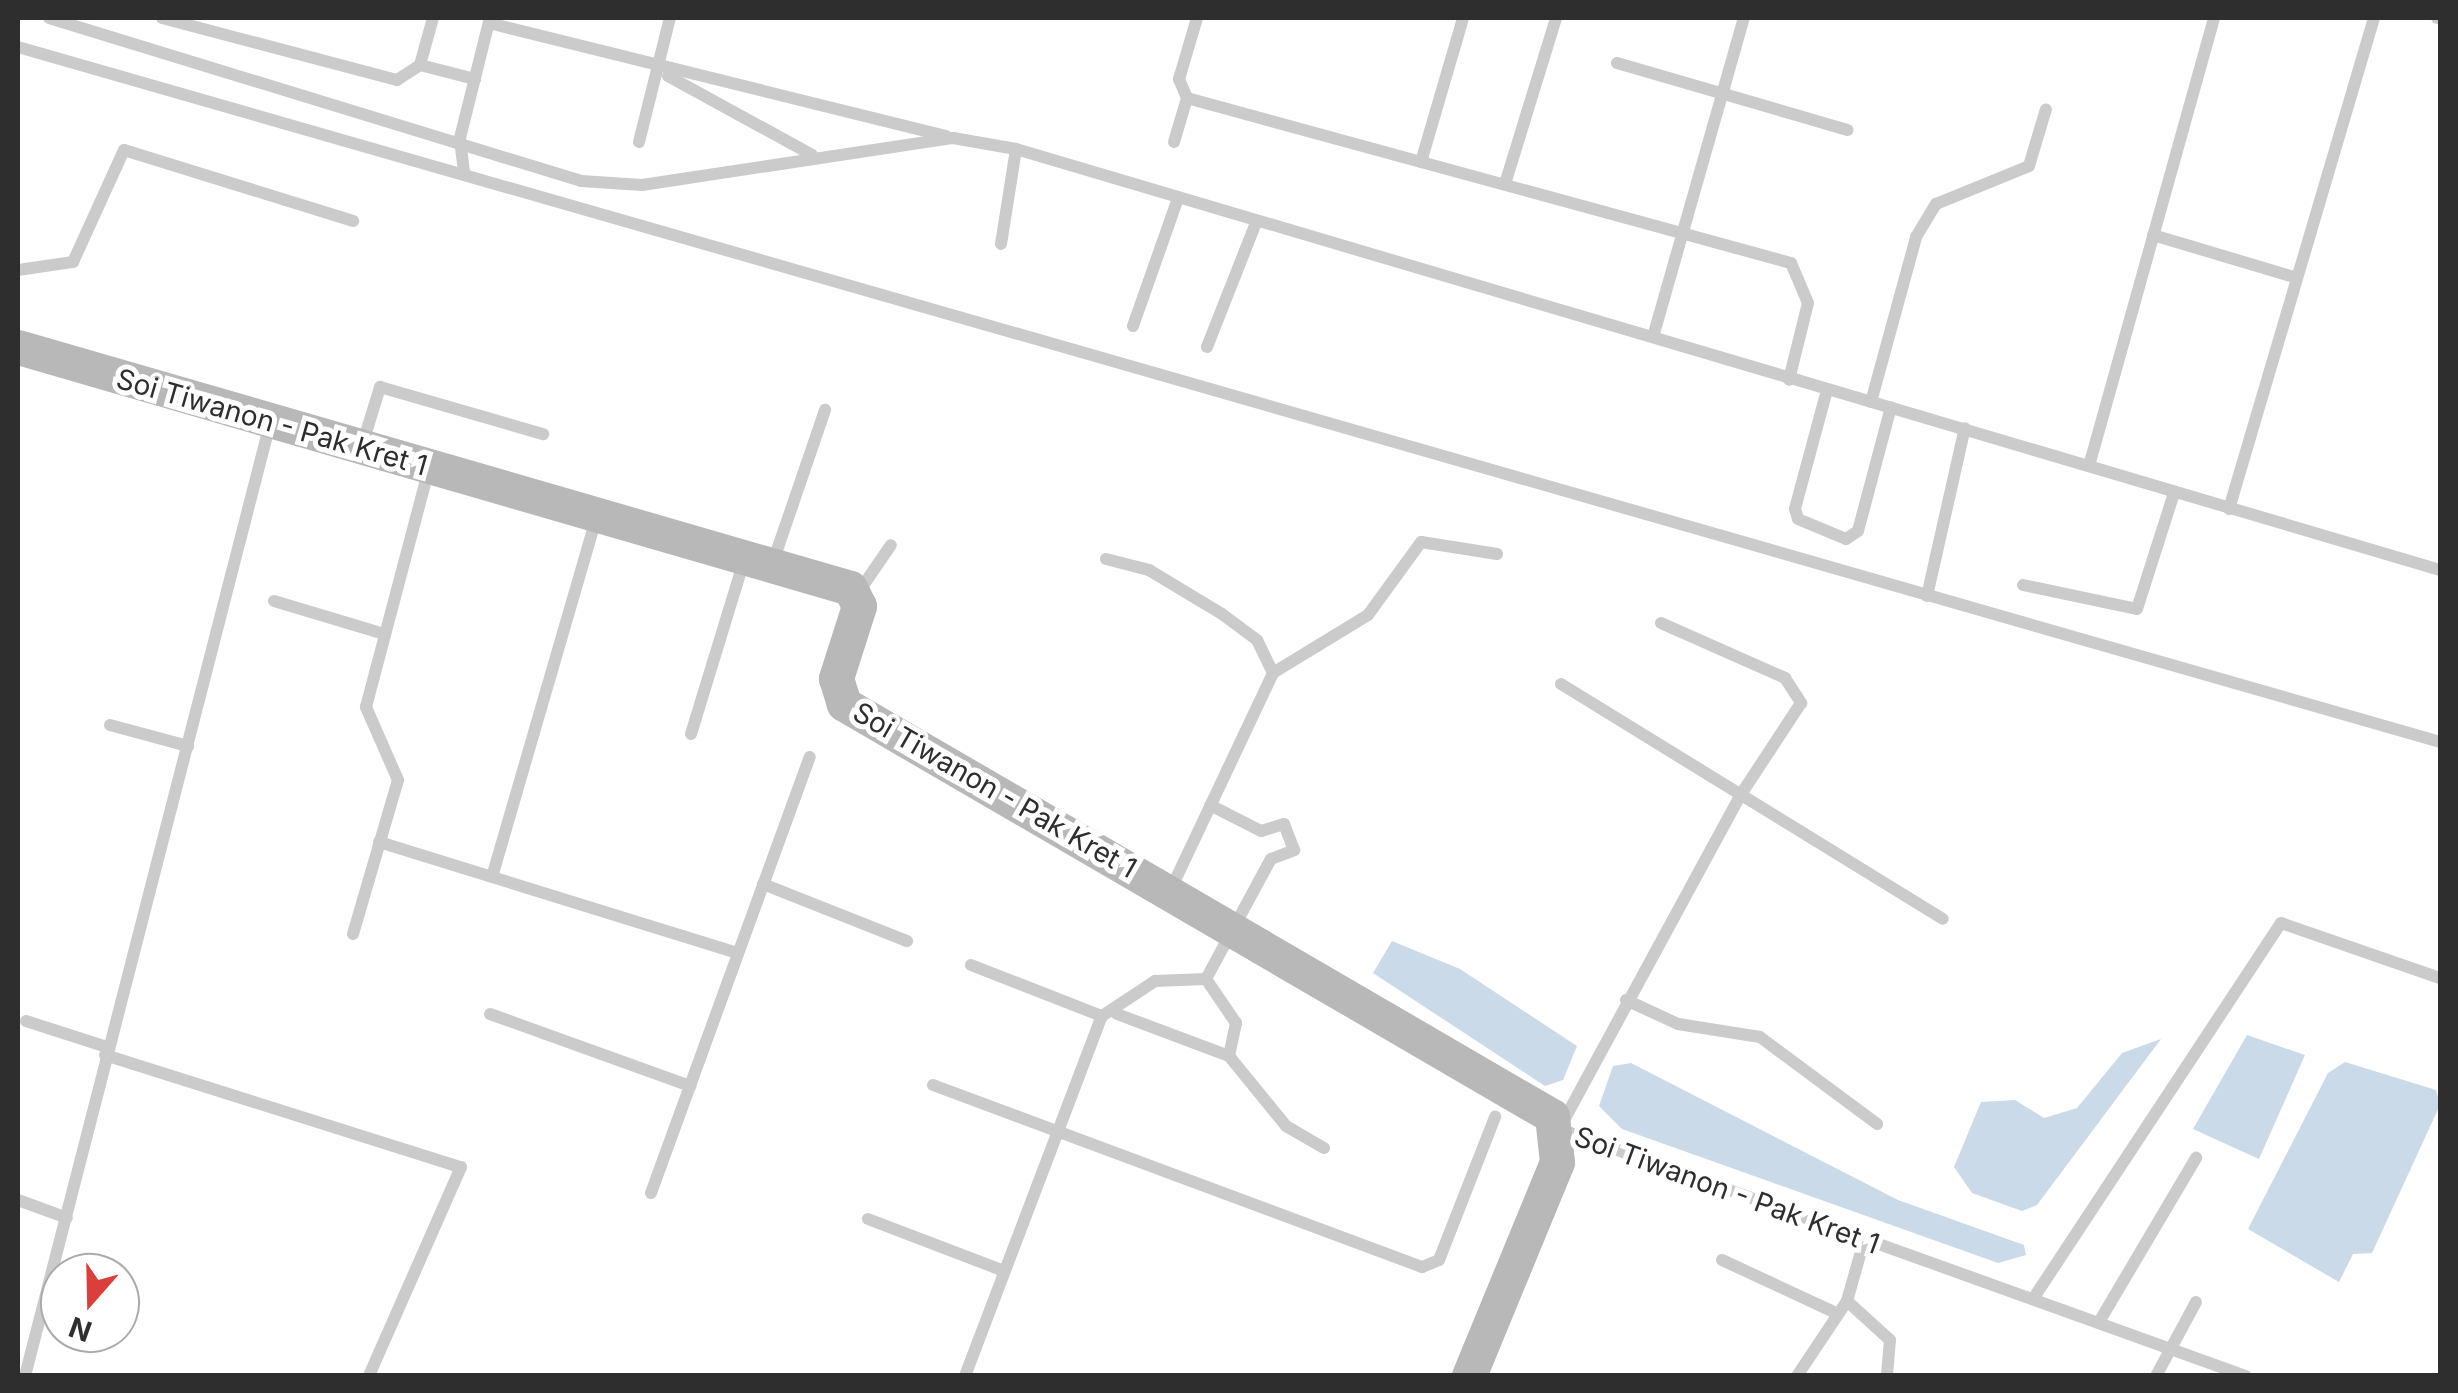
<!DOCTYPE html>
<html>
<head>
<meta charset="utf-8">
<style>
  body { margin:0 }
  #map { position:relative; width:2458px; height:1393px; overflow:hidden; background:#fff; font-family:Inter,sans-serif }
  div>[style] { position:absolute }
  .water>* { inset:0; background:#cadae9 }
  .lane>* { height:12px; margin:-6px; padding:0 6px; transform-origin:6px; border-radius:6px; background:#cbcbcb }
  .secondary>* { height:35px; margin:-17.5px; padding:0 17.5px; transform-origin:17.5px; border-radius:17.5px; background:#b8b8b8 }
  span { translate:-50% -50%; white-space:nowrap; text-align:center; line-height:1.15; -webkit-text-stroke:10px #fff; paint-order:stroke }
  .street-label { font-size:28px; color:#2e2e2e }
  .frame { position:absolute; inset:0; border:20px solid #2e2e2e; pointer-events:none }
  .north { position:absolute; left:40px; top:1253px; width:100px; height:100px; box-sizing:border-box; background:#fff; border:2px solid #ababab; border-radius:50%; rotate:200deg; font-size:28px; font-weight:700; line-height:40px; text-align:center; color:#2e2e2e }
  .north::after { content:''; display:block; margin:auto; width:35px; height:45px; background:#db3f3b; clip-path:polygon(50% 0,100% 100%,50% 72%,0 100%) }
</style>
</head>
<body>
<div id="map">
  <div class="water">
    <div style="clip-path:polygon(1392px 941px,1460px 969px,1577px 1046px,1563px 1080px,1545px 1086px,1373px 973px)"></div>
    <div style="clip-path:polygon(2247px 1035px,2305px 1055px,2259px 1159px,2193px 1129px)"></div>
    <div style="clip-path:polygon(2161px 1039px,2037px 1205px,2022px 1211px,1972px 1193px,1954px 1167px,1981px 1102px,2015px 1100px,2044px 1118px,2077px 1108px,2122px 1053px)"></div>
    <div style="clip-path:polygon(2345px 1062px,2436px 1090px,2440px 1105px,2372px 1253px,2353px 1254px,2339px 1282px,2248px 1229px,2328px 1073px)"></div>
    <div style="clip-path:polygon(1631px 1063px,1898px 1200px,2024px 1245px,2026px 1255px,1998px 1263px,1622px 1129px,1599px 1106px,1613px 1066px)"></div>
  </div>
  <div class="lane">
    <div style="left:49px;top:18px;width:556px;rotate:17.03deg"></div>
    <div style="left:581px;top:181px;width:61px;rotate:3.8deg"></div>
    <div style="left:642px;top:185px;width:315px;rotate:-8.6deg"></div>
    <div style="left:953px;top:138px;width:64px;rotate:9.9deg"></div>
    <div style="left:1016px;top:149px;width:1485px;rotate:16.47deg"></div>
    <div style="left:162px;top:18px;width:243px;rotate:14.8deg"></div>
    <div style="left:397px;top:80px;width:27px;rotate:-33deg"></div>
    <div style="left:433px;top:18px;width:49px;rotate:105.5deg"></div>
    <div style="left:420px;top:65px;width:57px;rotate:14.3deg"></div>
    <div style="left:1197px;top:18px;width:64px;rotate:106.4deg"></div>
    <div style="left:1179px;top:79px;width:21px;rotate:67deg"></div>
    <div style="left:1187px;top:98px;width:626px;rotate:15.28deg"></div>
    <div style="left:1791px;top:263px;width:43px;rotate:67deg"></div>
    <div style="left:1808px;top:303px;width:79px;rotate:103.9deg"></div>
    <div style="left:2437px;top:18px;width:3px"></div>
    <div style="left:489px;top:23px;width:471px;rotate:13.9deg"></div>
    <div style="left:18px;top:47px;width:2520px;rotate:16.01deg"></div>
    <div style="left:1617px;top:63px;width:240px;rotate:16.2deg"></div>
    <div style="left:668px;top:76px;width:164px;rotate:28.7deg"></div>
    <div style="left:639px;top:142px;width:128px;rotate:-76deg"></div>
    <div style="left:1174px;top:142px;width:46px;rotate:-73.5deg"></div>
    <div style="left:1421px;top:162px;width:150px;rotate:-73.7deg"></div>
    <div style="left:464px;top:172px;width:34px;rotate:-97deg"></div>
    <div style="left:460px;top:138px;width:124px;rotate:-76deg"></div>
    <div style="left:1505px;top:184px;width:174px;rotate:-72.9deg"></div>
    <div style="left:2153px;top:235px;width:150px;rotate:16.6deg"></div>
    <div style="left:1001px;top:244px;width:96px;rotate:-81deg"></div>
    <div style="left:18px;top:270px;width:56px;rotate:-8.3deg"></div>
    <div style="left:73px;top:262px;width:123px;rotate:-65.5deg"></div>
    <div style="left:124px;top:150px;width:240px;rotate:17.2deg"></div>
    <div style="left:1133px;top:326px;width:133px;rotate:-70.6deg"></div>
    <div style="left:1653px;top:337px;width:332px;rotate:-74.1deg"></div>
    <div style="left:1207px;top:347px;width:131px;rotate:-68.5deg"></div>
    <div style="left:1827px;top:390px;width:123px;rotate:105.1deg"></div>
    <div style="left:1795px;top:509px;width:10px;rotate:73deg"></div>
    <div style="left:1798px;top:519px;width:52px;rotate:22.6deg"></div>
    <div style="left:1846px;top:539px;width:14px;rotate:-34deg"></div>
    <div style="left:1858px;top:531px;width:128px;rotate:-75.1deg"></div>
    <div style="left:1871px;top:402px;width:171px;rotate:-74.7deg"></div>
    <div style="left:1916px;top:237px;width:39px;rotate:-59deg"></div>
    <div style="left:1936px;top:204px;width:100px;rotate:-22.2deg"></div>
    <div style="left:2029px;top:166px;width:59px;rotate:-73.4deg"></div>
    <div style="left:362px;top:446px;width:62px;rotate:-73deg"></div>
    <div style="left:380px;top:387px;width:170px;rotate:16.1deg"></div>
    <div style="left:2089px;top:466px;width:465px;rotate:-74.4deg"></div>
    <div style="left:2229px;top:509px;width:512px;rotate:-73.55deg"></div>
    <div style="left:1106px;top:559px;width:44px;rotate:14.3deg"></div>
    <div style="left:1149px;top:570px;width:85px;rotate:31.1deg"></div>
    <div style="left:1222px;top:614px;width:44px;rotate:36.6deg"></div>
    <div style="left:1257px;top:640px;width:37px;rotate:64deg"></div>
    <div style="left:773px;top:562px;width:161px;rotate:-71.1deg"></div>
    <div style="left:2023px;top:585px;width:116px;rotate:11.9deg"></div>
    <div style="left:2137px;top:609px;width:122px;rotate:-72.3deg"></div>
    <div style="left:858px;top:593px;width:58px;rotate:-55.5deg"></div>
    <div style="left:1927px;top:596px;width:172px;rotate:-77.3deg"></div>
    <div style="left:274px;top:601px;width:116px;rotate:16.6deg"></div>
    <div style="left:1661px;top:623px;width:136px;rotate:23.9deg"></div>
    <div style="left:1785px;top:678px;width:30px;rotate:57deg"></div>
    <div style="left:1801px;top:703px;width:111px;rotate:123.3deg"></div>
    <div style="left:1740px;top:796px;width:379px;rotate:118.5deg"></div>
    <div style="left:1559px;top:1129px;width:730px;rotate:19.78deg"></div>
    <div style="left:1561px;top:684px;width:448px;rotate:31.6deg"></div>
    <div style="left:110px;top:725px;width:81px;rotate:15.1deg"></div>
    <div style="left:691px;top:734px;width:181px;rotate:-73deg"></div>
    <div style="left:379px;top:842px;width:376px;rotate:17.2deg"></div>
    <div style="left:492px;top:877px;width:374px;rotate:-73.8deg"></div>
    <div style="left:763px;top:884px;width:155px;rotate:21.6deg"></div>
    <div style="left:1171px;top:889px;width:239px;rotate:-64.7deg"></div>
    <div style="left:1273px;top:673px;width:111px;rotate:-31.4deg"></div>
    <div style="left:1368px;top:615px;width:90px;rotate:-54deg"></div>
    <div style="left:1421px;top:542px;width:77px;rotate:9deg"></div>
    <div style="left:353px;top:934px;width:160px;rotate:-73.7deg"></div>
    <div style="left:398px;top:780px;width:80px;rotate:-113.7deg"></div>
    <div style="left:366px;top:707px;width:247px;rotate:-75.2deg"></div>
    <div style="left:971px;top:965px;width:141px;rotate:21.3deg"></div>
    <div style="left:1626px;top:1000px;width:57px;rotate:24.8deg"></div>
    <div style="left:1678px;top:1024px;width:83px;rotate:9deg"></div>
    <div style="left:1760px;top:1037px;width:146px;rotate:36.6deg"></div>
    <div style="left:490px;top:1014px;width:213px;rotate:19.8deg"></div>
    <div style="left:1117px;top:1014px;width:120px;rotate:20.6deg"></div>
    <div style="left:1229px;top:1056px;width:34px;rotate:-78deg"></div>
    <div style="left:1236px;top:1023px;width:53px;rotate:-124.3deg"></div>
    <div style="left:26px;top:1021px;width:85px;rotate:17.8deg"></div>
    <div style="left:105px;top:1055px;width:373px;rotate:17.5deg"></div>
    <div style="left:461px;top:1167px;width:228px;rotate:113.8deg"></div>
    <div style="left:1229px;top:1056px;width:90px;rotate:50.8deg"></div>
    <div style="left:1286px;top:1126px;width:44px;rotate:30.1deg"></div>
    <div style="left:933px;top:1085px;width:522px;rotate:20.41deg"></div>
    <div style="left:1422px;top:1267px;width:18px;rotate:-22deg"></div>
    <div style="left:1439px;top:1260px;width:154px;rotate:-68.6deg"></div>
    <div style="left:651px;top:1193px;width:464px;rotate:-70deg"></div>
    <div style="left:18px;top:1200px;width:52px;rotate:20.2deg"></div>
    <div style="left:868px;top:1219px;width:146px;rotate:20.9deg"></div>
    <div style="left:1722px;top:1260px;width:121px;rotate:24.9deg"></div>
    <div style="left:2033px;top:1299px;width:450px;rotate:-56.6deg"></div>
    <div style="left:2281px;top:923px;width:168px;rotate:19.1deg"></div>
    <div style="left:1847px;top:1301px;width:62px;rotate:-74.2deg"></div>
    <div style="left:2099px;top:1322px;width:191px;rotate:-59.4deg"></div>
    <div style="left:25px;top:1376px;width:983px;rotate:-75.57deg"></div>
    <div style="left:965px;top:1376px;width:385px;rotate:-69.2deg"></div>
    <div style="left:1102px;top:1016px;width:64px;rotate:-33.4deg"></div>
    <div style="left:1155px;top:981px;width:51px;rotate:-2.2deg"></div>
    <div style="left:1206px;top:979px;width:136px;rotate:-61.6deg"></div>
    <div style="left:1271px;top:859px;width:25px;rotate:-21deg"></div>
    <div style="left:1294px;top:850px;width:28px;rotate:-111deg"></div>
    <div style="left:1284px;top:824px;width:24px;rotate:163deg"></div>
    <div style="left:1261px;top:831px;width:57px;rotate:-153deg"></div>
    <div style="left:1797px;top:1376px;width:90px;rotate:-56.3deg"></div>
    <div style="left:1847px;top:1301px;width:58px;rotate:42.2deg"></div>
    <div style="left:1890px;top:1340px;width:36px;rotate:95deg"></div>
    <div style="left:2156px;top:1376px;width:84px;rotate:-61.6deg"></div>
  </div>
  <div class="secondary">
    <div style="left:18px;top:347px;width:866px;rotate:16.15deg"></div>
    <div style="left:850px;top:588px;width:20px;rotate:63deg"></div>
    <div style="left:859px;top:606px;width:76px;rotate:107.7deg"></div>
    <div style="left:836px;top:678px;width:27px;rotate:73deg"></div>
    <div style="left:844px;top:704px;width:819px;rotate:30.2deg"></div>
    <div style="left:1552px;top:1116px;width:46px;rotate:83.8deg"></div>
    <div style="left:1557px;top:1162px;width:231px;rotate:112.4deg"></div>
  </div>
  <div class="street-label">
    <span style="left:272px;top:422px;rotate:16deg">Soi Tiwanon - Pak Kret 1</span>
    <span style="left:995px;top:790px;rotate:30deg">Soi Tiwanon - Pak Kret 1</span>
    <span style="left:1727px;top:1190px;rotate:20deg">Soi Tiwanon - Pak Kret 1</span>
  </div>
  <div class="frame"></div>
  <div class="north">N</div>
</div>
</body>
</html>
